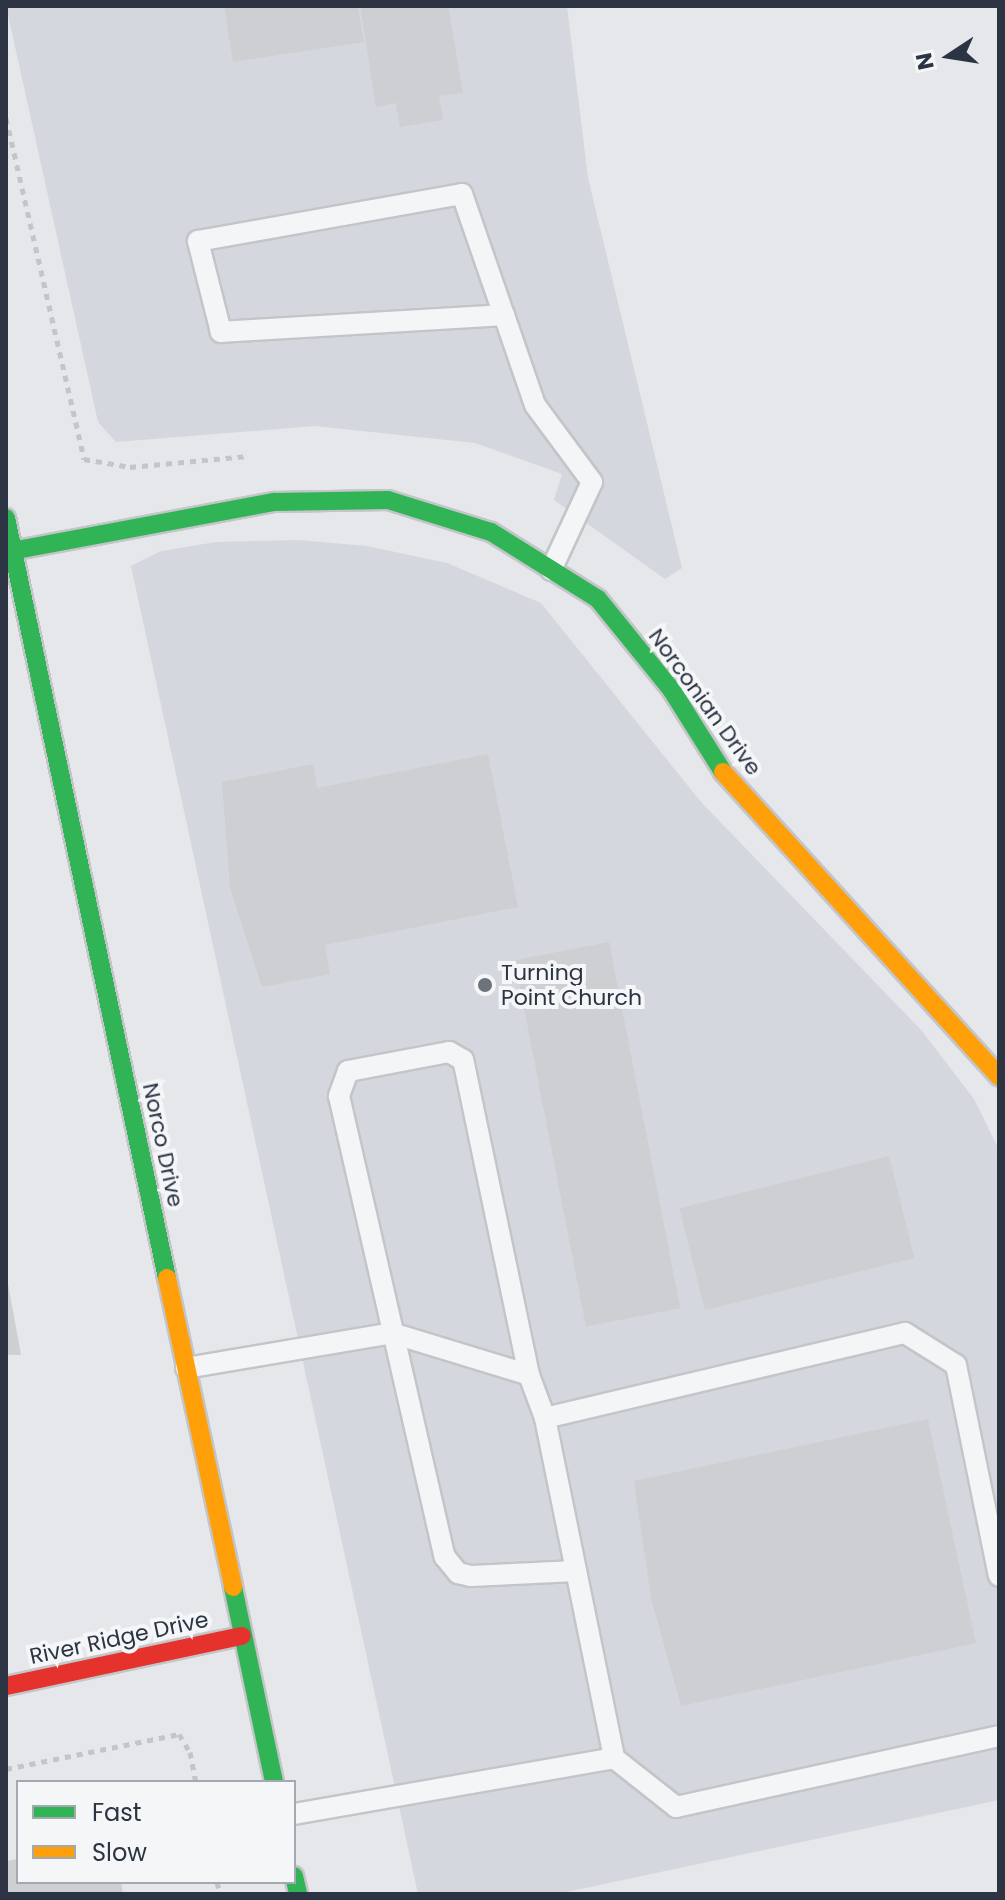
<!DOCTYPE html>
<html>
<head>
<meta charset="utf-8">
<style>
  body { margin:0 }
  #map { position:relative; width:1005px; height:1900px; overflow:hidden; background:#e5e7ea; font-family:Poppins,sans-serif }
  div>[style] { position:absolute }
  .built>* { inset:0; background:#d4d7dd }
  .building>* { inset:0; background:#cdcfd2; transform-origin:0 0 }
  .path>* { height:5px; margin-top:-2.5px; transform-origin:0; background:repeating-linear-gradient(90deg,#c4c5c9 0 6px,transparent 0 12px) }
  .roads { filter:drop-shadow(2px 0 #c3c5c8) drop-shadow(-2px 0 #c3c5c8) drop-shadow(0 2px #c3c5c8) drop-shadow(0 -2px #c3c5c8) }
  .lane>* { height:20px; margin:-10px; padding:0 10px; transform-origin:10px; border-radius:10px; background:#f4f5f6 }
  .fast>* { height:18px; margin:-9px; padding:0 9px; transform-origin:9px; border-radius:9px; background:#30b455 }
  .slow>* { height:18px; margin:-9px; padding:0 9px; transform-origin:9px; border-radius:9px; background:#ff9f0a }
  .jam>* { height:18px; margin:-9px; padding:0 9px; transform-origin:9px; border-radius:9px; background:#e5322d }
  .dots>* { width:22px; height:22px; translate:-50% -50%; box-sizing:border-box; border:4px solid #f4f6f8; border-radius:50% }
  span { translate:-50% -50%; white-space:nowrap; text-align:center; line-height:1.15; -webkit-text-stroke:8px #f4f6f8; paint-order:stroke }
  .street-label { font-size:22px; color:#2c3443 }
  .poi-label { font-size:22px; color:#2c3443 }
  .left { translate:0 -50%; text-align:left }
  .frame { position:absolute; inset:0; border:8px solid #2c3443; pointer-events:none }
  .legend { position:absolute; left:16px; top:1780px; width:280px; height:104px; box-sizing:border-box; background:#f4f6f8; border:2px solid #a4a8b0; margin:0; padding:10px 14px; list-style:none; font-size:24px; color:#2c3443 }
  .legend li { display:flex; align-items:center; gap:16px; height:40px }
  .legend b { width:40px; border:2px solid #a4a8b0 }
  .north { position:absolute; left:909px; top:16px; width:80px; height:80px; -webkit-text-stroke:6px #f4f6f8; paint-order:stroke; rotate:258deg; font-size:22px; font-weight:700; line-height:32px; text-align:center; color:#2c3443 }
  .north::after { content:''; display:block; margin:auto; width:28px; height:36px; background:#2c3443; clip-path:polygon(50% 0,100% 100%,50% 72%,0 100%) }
</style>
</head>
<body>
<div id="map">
  <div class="built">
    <div style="clip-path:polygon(6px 6px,567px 6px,588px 178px,682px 568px,665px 579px,554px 500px,562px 474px,475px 443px,315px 426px,116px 442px,98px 422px)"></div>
    <div style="clip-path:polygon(298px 540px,367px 546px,447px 563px,541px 603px,701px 802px,922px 1031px,974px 1099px,999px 1150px,999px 1800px,557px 1894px,418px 1894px,131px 566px,161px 551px,216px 542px)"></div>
  </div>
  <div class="building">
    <div style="clip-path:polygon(224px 6px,358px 6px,364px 42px,233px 62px)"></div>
    <div style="clip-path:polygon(360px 6px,448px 6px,463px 93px,439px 96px,443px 120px,400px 127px,396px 103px,376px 107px)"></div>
    <div style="clip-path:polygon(488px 754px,518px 907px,325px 945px,330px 974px,262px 987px,230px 888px,222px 782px,313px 764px,317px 788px)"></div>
    <div style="left:609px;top:942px;width:373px;height:96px;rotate:79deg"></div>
    <div style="left:889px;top:1156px;width:105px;height:216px;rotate:76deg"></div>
    <div style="clip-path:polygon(8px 1284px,21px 1355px,6px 1355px)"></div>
    <div style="clip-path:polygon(928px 1419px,976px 1643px,681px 1706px,651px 1598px,634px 1481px)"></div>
    <div style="clip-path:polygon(18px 1859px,18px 1882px,121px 1882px,123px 1894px,6px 1894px,6px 1861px)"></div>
  </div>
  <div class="path">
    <div style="left:6px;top:118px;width:350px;rotate:77.1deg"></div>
    <div style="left:84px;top:459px;width:47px;rotate:9.9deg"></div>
    <div style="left:130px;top:467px;width:118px;rotate:-5.4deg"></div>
    <div style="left:6px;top:1769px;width:177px;rotate:-11.4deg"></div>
    <div style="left:179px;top:1734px;width:21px;rotate:59deg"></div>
    <div style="left:190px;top:1752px;width:31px;rotate:79deg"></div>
    <div style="left:217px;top:1882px;width:12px;rotate:76deg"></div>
  </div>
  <div class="roads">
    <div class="lane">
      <div style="left:504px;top:315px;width:284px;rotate:176.6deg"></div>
      <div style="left:221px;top:332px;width:94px;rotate:-104.2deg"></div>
      <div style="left:198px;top:241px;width:268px;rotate:-10.1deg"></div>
      <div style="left:462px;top:194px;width:128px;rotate:70.9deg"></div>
      <div style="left:504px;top:315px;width:95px;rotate:71deg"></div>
      <div style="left:535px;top:405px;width:96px;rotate:53.5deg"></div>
      <div style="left:592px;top:482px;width:97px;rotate:115deg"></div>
      <div style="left:186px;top:1368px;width:209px;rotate:-9.6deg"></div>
      <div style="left:392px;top:1333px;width:143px;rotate:17deg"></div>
      <div style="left:529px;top:1375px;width:46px;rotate:69.6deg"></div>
      <div style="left:545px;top:1418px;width:370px;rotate:-13.3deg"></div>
      <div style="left:905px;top:1333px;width:60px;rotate:32.1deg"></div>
      <div style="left:956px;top:1365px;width:215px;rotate:78.5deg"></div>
      <div style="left:529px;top:1375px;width:322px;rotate:-101.8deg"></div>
      <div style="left:463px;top:1060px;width:16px;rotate:-150deg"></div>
      <div style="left:449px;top:1052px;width:103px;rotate:169.3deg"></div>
      <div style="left:348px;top:1071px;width:27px;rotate:110deg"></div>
      <div style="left:339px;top:1096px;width:473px;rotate:77.1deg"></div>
      <div style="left:445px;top:1557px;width:21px;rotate:51deg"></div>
      <div style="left:458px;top:1573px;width:13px;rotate:13deg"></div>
      <div style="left:471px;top:1576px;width:105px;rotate:-2.7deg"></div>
      <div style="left:545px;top:1418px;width:347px;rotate:78.5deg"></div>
      <div style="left:614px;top:1758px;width:79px;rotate:38.3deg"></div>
      <div style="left:676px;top:1807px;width:331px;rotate:-12.4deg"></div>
      <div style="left:294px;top:1814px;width:325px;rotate:-9.9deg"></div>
    </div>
    <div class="fast">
      <div style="left:6px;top:518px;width:777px;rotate:78.04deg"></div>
      <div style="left:6px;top:552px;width:273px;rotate:-10.6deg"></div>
      <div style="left:274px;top:502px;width:114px;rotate:-1deg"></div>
      <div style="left:388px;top:500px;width:108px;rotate:17.3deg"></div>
      <div style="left:491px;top:532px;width:126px;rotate:32.1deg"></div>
      <div style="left:598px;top:599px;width:116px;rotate:51deg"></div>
      <div style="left:671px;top:689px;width:98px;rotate:57.9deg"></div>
      <div style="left:233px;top:1587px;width:199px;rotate:78.1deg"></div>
      <div style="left:294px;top:1876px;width:18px;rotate:77deg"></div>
    </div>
    <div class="slow">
      <div style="left:723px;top:772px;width:411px;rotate:47.8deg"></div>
      <div style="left:167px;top:1278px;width:316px;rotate:77.9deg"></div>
    </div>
    <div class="jam">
      <div style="left:6px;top:1686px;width:241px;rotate:-12deg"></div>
    </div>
  </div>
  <div class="dots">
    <div style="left:485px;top:985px;background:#6d737d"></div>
  </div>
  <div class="street-label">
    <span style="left:705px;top:702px;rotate:54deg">Norconian Drive</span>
    <span style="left:163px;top:1145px;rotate:78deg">Norco Drive</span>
    <span style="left:119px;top:1638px;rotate:-12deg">River Ridge Drive</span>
  </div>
  <div class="poi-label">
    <span class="left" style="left:501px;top:985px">Turning<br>Point Church</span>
  </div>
  <div class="frame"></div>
  <ul class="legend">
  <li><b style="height:10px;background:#30b455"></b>Fast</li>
  <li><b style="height:10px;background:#ff9f0a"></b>Slow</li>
  </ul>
  <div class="north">N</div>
</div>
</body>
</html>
